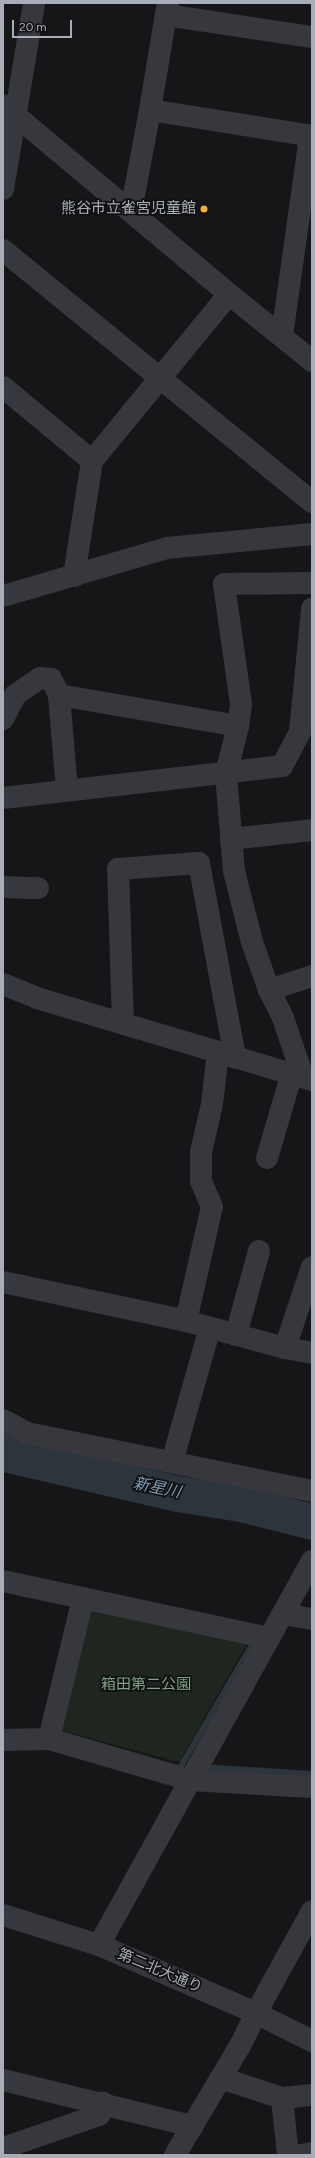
<!DOCTYPE html>
<html>
<head>
<meta charset="utf-8">
<style>
  body { margin:0 }
  #map { position:relative; width:315px; height:2158px; overflow:hidden; background:#161618; font-family:Figtree,"Noto Sans JP",sans-serif }
  div>[style] { position:absolute }
  .green>* { inset:0; background:#1e261f }
  .stream>* { height:6px; margin:-3px; padding:0 3px; transform-origin:3px; border-radius:3px; background:#2c353c }
  .river>* { height:36px; margin:-18px; padding:0 18px; transform-origin:18px; border-radius:18px; background:#2c353c }
  .minor>* { height:22px; margin:-11px; padding:0 11px; transform-origin:11px; border-radius:11px; background:#37383d }
  .dots>* { width:11px; height:11px; translate:-50% -50%; box-sizing:border-box; border:2px solid #111113; border-radius:50% }
  span { translate:-50% -50%; white-space:nowrap; text-align:center; line-height:1.15; -webkit-text-stroke:3.5px #111113; paint-order:stroke }
  .poi-label { font-size:15px; color:#a8adb8 }
  .right { translate:-100% -50%; text-align:right }
  .park-label { font-size:15px; color:#7fa381 }
  .street-label { font-size:15px; color:#a8adb8 }
  .water-label { font-size:16px; color:#7f9bb3; font-style:italic }
  .frame { position:absolute; inset:0; border:4px solid #a8adb8; pointer-events:none }
  .scale { position:absolute; left:12px; top:20px; width:60px; height:18px; box-sizing:border-box; border:2px solid #a8adb8; border-top:0; padding-left:5px; font-size:12px; line-height:14px; white-space:nowrap; color:#a8adb8; -webkit-text-stroke:3px #111113; paint-order:stroke }
</style>
</head>
<body>
<div id="map">
  <div class="green">
    <div style="clip-path:polygon(88px 1604px,249px 1640px,179px 1762px,59px 1730px)"></div>
  </div>
  <div class="stream">
    <div style="left:181px;top:1766px;width:137px;rotate:-59.7deg"></div>
    <div style="left:202px;top:1767px;width:110px;rotate:3.6deg"></div>
  </div>
  <div class="river">
    <div style="left:3px;top:1451px;width:7px;rotate:34deg"></div>
    <div style="left:9px;top:1455px;width:173px;rotate:13deg"></div>
    <div style="left:178px;top:1494px;width:64px;rotate:9deg"></div>
    <div style="left:241px;top:1504px;width:73px;rotate:14.2deg"></div>
  </div>
  <div class="minor">
    <div style="left:166px;top:15px;width:148px;rotate:8.6deg"></div>
    <div style="left:3px;top:105px;width:295px;rotate:39.9deg"></div>
    <div style="left:229px;top:294px;width:107px;rotate:38.9deg"></div>
    <div style="left:150px;top:110px;width:164px;rotate:9.1deg"></div>
    <div style="left:3px;top:189px;width:189px;rotate:-80.5deg"></div>
    <div style="left:131px;top:211px;width:103px;rotate:-79.3deg"></div>
    <div style="left:150px;top:110px;width:109px;rotate:-80.5deg"></div>
    <div style="left:3px;top:250px;width:399px;rotate:39.2deg"></div>
    <div style="left:282px;top:336px;width:202px;rotate:-82deg"></div>
    <div style="left:3px;top:387px;width:116px;rotate:39.7deg"></div>
    <div style="left:92px;top:461px;width:216px;rotate:-50.6deg"></div>
    <div style="left:74px;top:576px;width:116px;rotate:-81.1deg"></div>
    <div style="left:3px;top:596px;width:171px;rotate:-16.3deg"></div>
    <div style="left:167px;top:548px;width:146px;rotate:-5.5deg"></div>
    <div style="left:59px;top:695px;width:95px;rotate:85.2deg"></div>
    <div style="left:3px;top:719px;width:27px;rotate:-63deg"></div>
    <div style="left:15px;top:695px;width:30px;rotate:-34deg"></div>
    <div style="left:40px;top:678px;width:11px;rotate:5deg"></div>
    <div style="left:51px;top:679px;width:18px;rotate:63deg"></div>
    <div style="left:59px;top:695px;width:182px;rotate:9.8deg"></div>
    <div style="left:238px;top:726px;width:49px;rotate:104deg"></div>
    <div style="left:226px;top:774px;width:97px;rotate:85.3deg"></div>
    <div style="left:234px;top:871px;width:73px;rotate:75.8deg"></div>
    <div style="left:252px;top:942px;width:51px;rotate:70.5deg"></div>
    <div style="left:269px;top:990px;width:31px;rotate:63deg"></div>
    <div style="left:283px;top:1018px;width:62px;rotate:71.3deg"></div>
    <div style="left:238px;top:726px;width:22px;rotate:-82deg"></div>
    <div style="left:241px;top:704px;width:121px;rotate:-98.1deg"></div>
    <div style="left:224px;top:584px;width:88px;rotate:-0.7deg"></div>
    <div style="left:3px;top:798px;width:281px;rotate:-6.5deg"></div>
    <div style="left:282px;top:766px;width:38px;rotate:-62deg"></div>
    <div style="left:300px;top:732px;width:124px;rotate:-84.4deg"></div>
    <div style="left:231px;top:839px;width:81px;rotate:-6.3deg"></div>
    <div style="left:3px;top:887px;width:35px;rotate:2deg"></div>
    <div style="left:3px;top:984px;width:37px;rotate:22deg"></div>
    <div style="left:37px;top:998px;width:287px;rotate:16.6deg"></div>
    <div style="left:269px;top:990px;width:45px;rotate:-18deg"></div>
    <div style="left:123px;top:1024px;width:155px;rotate:-91.8deg"></div>
    <div style="left:118px;top:869px;width:81px;rotate:-4.2deg"></div>
    <div style="left:199px;top:863px;width:198px;rotate:79.5deg"></div>
    <div style="left:267px;top:1158px;width:89px;rotate:-73.6deg"></div>
    <div style="left:3px;top:1282px;width:187px;rotate:12deg"></div>
    <div style="left:186px;top:1321px;width:103px;rotate:15.3deg"></div>
    <div style="left:285px;top:1348px;width:27px;rotate:10deg"></div>
    <div style="left:186px;top:1321px;width:117px;rotate:-77.2deg"></div>
    <div style="left:212px;top:1207px;width:28px;rotate:-113deg"></div>
    <div style="left:201px;top:1181px;width:29px;rotate:-90deg"></div>
    <div style="left:201px;top:1152px;width:49px;rotate:-77.1deg"></div>
    <div style="left:212px;top:1104px;width:52px;rotate:-83.4deg"></div>
    <div style="left:236px;top:1335px;width:87px;rotate:-74.7deg"></div>
    <div style="left:285px;top:1348px;width:85px;rotate:-71.6deg"></div>
    <div style="left:3px;top:1420px;width:27px;rotate:28deg"></div>
    <div style="left:27px;top:1433px;width:291px;rotate:11.5deg"></div>
    <div style="left:172px;top:1462px;width:139px;rotate:-74.2deg"></div>
    <div style="left:3px;top:1581px;width:272px;rotate:12.1deg"></div>
    <div style="left:283px;top:1614px;width:29px;rotate:10deg"></div>
    <div style="left:49px;top:1739px;width:145px;rotate:-76.4deg"></div>
    <div style="left:3px;top:1740px;width:46px;rotate:-1.2deg"></div>
    <div style="left:49px;top:1739px;width:147px;rotate:16.2deg"></div>
    <div style="left:190px;top:1780px;width:122px;rotate:3.3deg"></div>
    <div style="left:3px;top:1915px;width:101px;rotate:17.4deg"></div>
    <div style="left:99px;top:1945px;width:171px;rotate:23.4deg"></div>
    <div style="left:256px;top:2013px;width:63px;rotate:26.6deg"></div>
    <div style="left:99px;top:1945px;width:439px;rotate:-61deg"></div>
    <div style="left:221px;top:2078px;width:64px;rotate:18.2deg"></div>
    <div style="left:282px;top:2098px;width:30px;rotate:-6deg"></div>
    <div style="left:3px;top:2080px;width:195px;rotate:13.7deg"></div>
    <div style="left:282px;top:2098px;width:57px;rotate:84deg"></div>
    <div style="left:3px;top:2148px;width:102px;rotate:-19deg"></div>
    <div style="left:99px;top:2115px;width:13px;rotate:-72deg"></div>
    <div style="left:175px;top:2155px;width:129px;rotate:-59.3deg"></div>
    <div style="left:241px;top:2044px;width:34px;rotate:-64deg"></div>
    <div style="left:256px;top:2013px;width:116px;rotate:-61.2deg"></div>
    <div style="left:301px;top:2155px;width:11px;rotate:-10deg"></div>
  </div>
  <div class="dots">
    <div style="left:204px;top:209px;background:#f2b134"></div>
  </div>
  <div class="poi-label">
    <span class="right" style="left:196px;top:209px">熊谷市立雀宮児童館</span>
  </div>
  <div class="park-label">
    <span style="left:146px;top:1685px">箱田第二公園</span>
  </div>
  <div class="street-label">
    <span style="left:160px;top:1971px;rotate:23deg">第二北大通り</span>
  </div>
  <div class="water-label">
    <span style="left:157px;top:1488px;rotate:12deg">新星川</span>
  </div>
  <div class="frame"></div>
  <div class="scale">20 m</div>
</div>
</body>
</html>
